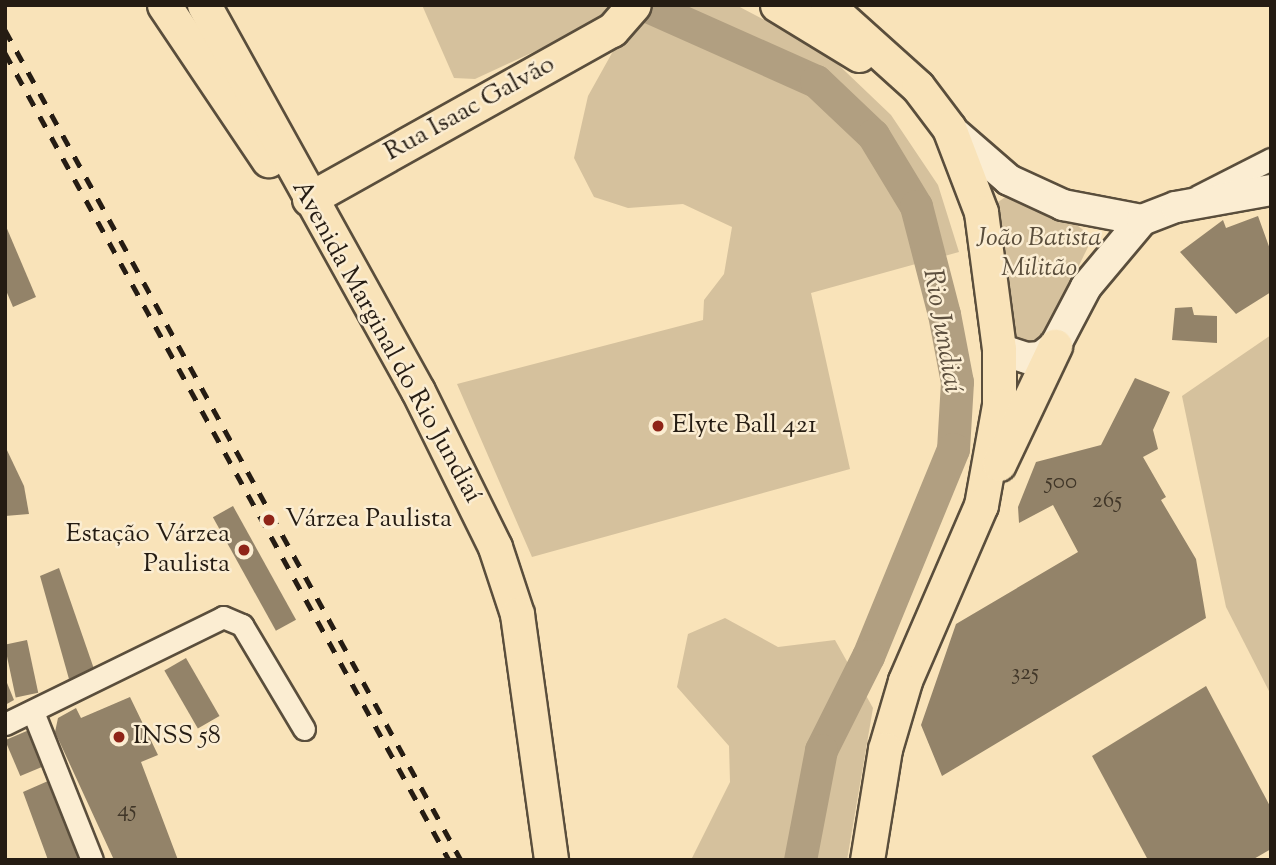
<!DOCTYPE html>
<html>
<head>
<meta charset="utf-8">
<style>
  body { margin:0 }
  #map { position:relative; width:1276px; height:865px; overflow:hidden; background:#f9e3b9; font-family:"Sorts Mill Goudy",serif }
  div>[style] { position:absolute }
  .green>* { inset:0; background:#d5c19d }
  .river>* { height:33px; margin:-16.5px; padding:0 16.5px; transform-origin:16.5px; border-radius:16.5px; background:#b19f81 }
  .building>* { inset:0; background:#938369; transform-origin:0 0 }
  .roads { filter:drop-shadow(2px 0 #5a4e3c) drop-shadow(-2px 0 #5a4e3c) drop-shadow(0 2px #5a4e3c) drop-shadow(0 -2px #5a4e3c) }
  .street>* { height:21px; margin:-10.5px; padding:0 10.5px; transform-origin:10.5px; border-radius:10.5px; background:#fbedd2 }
  .secondary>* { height:30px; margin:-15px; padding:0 15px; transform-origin:15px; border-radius:15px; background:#fbedd2 }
  .primary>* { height:33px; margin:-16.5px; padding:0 16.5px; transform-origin:16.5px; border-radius:16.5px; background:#f9e3b9 }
  .rail>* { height:5px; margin-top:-2.5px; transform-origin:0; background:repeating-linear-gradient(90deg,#251c13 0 12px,transparent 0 24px) }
  .dots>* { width:19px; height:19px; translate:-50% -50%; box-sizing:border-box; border:4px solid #fbedd2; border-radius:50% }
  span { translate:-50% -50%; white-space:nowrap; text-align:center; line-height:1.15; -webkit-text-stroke:5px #fbedd2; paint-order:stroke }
  .number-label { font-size:23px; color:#403628 }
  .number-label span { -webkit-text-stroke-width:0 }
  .street-label { font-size:26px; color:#251c13 }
  .park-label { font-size:26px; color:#5a4e3c; font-style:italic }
  .poi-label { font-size:26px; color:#251c13 }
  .left { translate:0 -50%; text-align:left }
  .right { translate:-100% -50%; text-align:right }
  .water-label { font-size:28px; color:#5d503f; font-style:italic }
  .frame { position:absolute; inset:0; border:7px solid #251c13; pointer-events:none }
</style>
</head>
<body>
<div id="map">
  <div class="green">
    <div style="clip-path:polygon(422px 5px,617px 5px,618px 13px,475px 79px,454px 78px)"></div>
    <div style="clip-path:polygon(658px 5px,736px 5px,824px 51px,891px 115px,938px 185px,959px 252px,811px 293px,850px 469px,532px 557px,457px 384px,703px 320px,704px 300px,724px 274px,732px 227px,683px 204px,628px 208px,594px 197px,574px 158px,588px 96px,617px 44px)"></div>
    <div style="clip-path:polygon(1007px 196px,1070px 220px,1086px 232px,1088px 247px,1040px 345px,1008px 343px,992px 206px)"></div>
    <div style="clip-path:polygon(1271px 335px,1271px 695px,1226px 607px,1182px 396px)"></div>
    <div style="clip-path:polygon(725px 618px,778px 647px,835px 640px,873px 708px,847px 860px,691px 860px,730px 782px,729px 746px,677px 687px,688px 634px)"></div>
  </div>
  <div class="river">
    <div style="left:645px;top:5px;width:187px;rotate:24deg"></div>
    <div style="left:816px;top:81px;width:79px;rotate:43.5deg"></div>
    <div style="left:873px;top:135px;width:83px;rotate:58.8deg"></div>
    <div style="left:916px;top:206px;width:112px;rotate:75.5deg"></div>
    <div style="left:944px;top:314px;width:69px;rotate:79.2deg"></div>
    <div style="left:957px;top:382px;width:67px;rotate:93.4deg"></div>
    <div style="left:953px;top:449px;width:224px;rotate:112.3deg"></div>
    <div style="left:868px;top:656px;width:105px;rotate:116.6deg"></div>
    <div style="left:821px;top:750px;width:112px;rotate:100.8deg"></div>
  </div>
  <div class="building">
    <div style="clip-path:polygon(1258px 216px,1271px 252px,1271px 292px,1236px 314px,1180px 252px,1223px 220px,1226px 228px)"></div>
    <div style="clip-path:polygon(5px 224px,36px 297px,13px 307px,5px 288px)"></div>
    <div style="clip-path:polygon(1192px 307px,1194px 315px,1217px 316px,1217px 343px,1172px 340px,1175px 308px)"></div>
    <div style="clip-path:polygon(1135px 378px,1170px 392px,1153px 430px,1158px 449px,1143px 457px,1166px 497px,1161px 500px,1196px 559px,1206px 618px,942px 776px,921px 725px,956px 624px,1078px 552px,1053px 505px,1019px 523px,1018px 507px,1036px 462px,1101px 445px)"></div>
    <div style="clip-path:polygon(5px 446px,24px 486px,29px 514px,5px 516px)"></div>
    <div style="left:233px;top:506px;width:130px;height:23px;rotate:61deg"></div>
    <div style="clip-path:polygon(59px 568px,94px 669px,69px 679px,40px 576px)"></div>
    <div style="left:27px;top:640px;width:54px;height:23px;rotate:78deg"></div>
    <div style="left:186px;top:658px;width:67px;height:25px;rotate:60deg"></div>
    <div style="clip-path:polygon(5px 678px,14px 700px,5px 705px)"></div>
    <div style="clip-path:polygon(1206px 686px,1271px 808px,1271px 849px,1252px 860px,1148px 860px,1092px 756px)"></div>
    <div style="clip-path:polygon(130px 697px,158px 755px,141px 762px,178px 860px,114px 860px,55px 732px,58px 718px,76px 708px,81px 718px)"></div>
    <div style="left:29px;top:730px;width:39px;height:26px;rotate:67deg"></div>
    <div style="clip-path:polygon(48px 781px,63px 820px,79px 860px,48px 860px,23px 792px)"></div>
  </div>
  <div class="roads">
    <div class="street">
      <div style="left:1198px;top:196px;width:82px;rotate:-26.9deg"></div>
      <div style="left:33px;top:712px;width:159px;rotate:68.3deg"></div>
      <div style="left:5px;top:724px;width:243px;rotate:-26.1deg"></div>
      <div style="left:223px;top:617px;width:21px;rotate:23deg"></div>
      <div style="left:242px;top:625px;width:121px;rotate:59.2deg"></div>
    </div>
    <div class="secondary">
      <div style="left:949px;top:128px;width:79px;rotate:40.9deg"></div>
      <div style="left:1009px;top:180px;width:60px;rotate:24.8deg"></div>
      <div style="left:1063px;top:205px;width:80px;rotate:10.8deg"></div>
      <div style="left:999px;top:349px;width:29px;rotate:18deg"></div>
      <div style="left:1027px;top:358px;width:14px;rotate:-4deg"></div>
      <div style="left:1041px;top:357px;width:18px;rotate:-38deg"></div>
      <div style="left:1055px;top:346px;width:67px;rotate:-62.3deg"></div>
      <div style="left:1086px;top:287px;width:87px;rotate:-50.1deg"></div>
      <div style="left:1142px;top:220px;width:36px;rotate:-21deg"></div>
      <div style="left:1176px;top:207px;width:97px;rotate:-10.1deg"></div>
    </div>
    <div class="primary">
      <div style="left:164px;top:5px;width:187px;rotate:56.1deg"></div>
      <div style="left:204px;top:5px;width:441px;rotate:61deg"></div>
      <div style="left:418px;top:391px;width:174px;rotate:63.7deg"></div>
      <div style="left:495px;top:547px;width:71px;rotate:71.8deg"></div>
      <div style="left:517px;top:614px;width:248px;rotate:82.1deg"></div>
      <div style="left:777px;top:5px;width:96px;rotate:31.4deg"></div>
      <div style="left:827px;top:5px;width:122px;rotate:42deg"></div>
      <div style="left:918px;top:87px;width:51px;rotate:52.9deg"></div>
      <div style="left:949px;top:128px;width:90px;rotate:69.1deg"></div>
      <div style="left:981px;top:212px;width:138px;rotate:82.5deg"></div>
      <div style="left:999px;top:349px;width:56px;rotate:90deg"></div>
      <div style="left:999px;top:405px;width:102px;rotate:100.2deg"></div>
      <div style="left:981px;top:505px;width:192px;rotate:113.4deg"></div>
      <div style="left:905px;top:681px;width:71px;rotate:106.4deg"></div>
      <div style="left:885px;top:749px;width:112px;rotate:99.2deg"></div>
      <div style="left:309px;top:199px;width:347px;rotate:-29.2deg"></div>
      <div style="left:612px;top:30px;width:33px;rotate:-49deg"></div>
      <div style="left:999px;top:464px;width:131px;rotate:-64.6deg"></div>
    </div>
  </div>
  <div class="rail">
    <div style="left:5px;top:30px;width:947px;rotate:61.22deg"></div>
    <div style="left:5px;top:53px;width:921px;rotate:61.18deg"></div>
  </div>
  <div class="dots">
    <div style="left:658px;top:426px;background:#8f2418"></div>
    <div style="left:269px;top:520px;background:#8f2418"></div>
    <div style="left:244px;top:550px;background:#8f2418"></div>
    <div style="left:119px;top:737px;background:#8f2418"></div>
  </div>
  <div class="number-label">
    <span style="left:1061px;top:483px">500</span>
    <span style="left:1107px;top:502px">265</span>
    <span style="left:1025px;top:674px">325</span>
    <span style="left:127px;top:811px">45</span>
  </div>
  <div class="street-label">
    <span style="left:470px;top:109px;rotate:-29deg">Rua Isaac Galvão</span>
    <span style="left:386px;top:342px;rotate:61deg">Avenida Marginal do Rio Jundiaí</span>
  </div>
  <div class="park-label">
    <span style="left:1039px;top:254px">João Batista<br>Militão</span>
  </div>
  <div class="poi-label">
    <span class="left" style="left:672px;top:426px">Elyte Ball 421</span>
    <span class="left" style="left:285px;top:520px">Várzea Paulista</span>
    <span class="right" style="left:230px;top:550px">Estação Várzea<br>Paulista</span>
    <span class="left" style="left:133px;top:737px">INSS 58</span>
  </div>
  <div class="water-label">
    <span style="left:942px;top:331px;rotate:80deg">Rio Jundiaí</span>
  </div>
  <div class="frame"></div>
</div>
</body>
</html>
